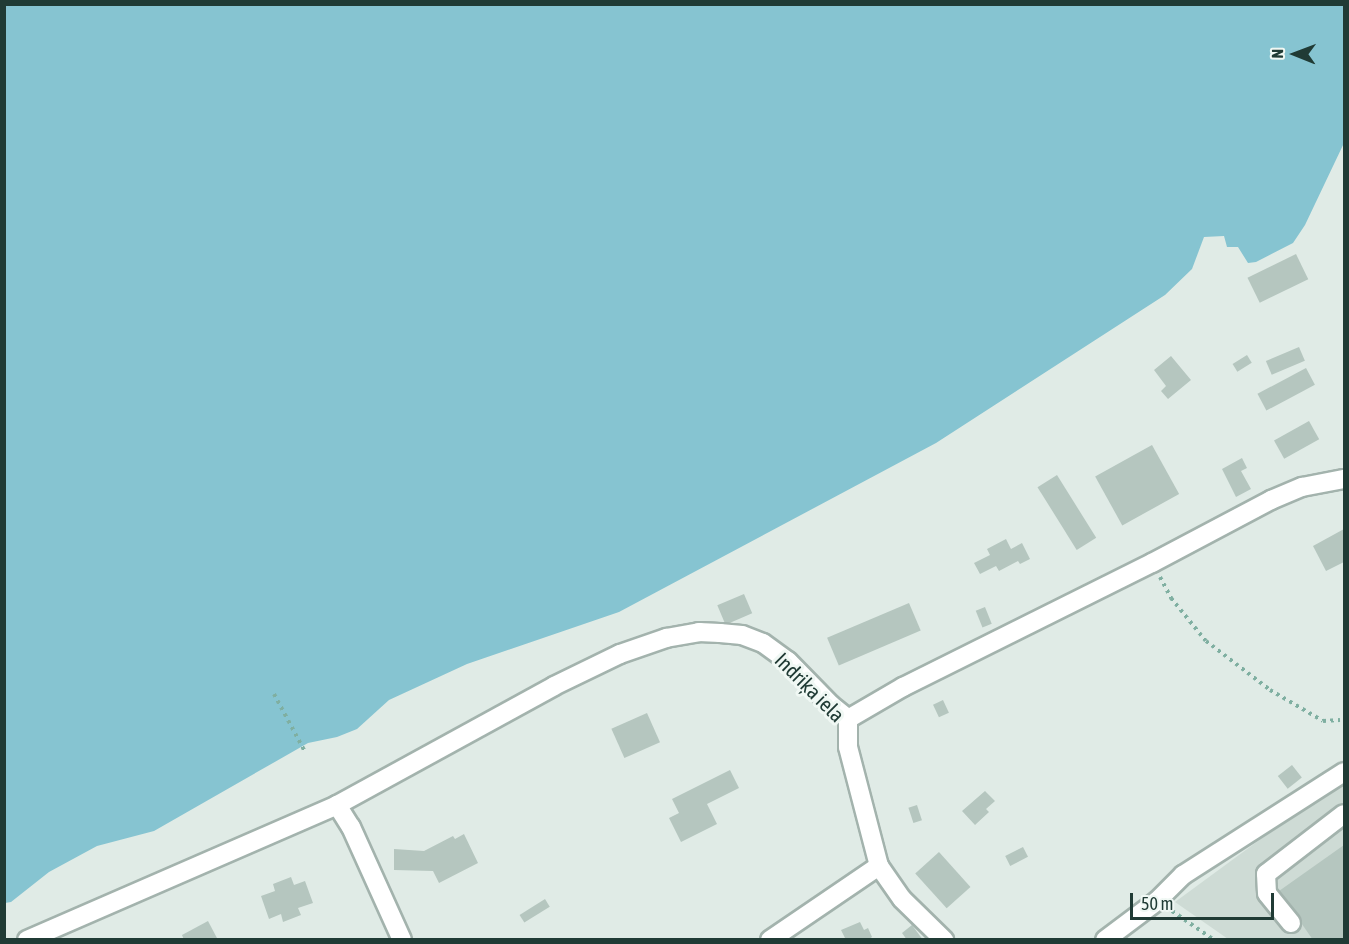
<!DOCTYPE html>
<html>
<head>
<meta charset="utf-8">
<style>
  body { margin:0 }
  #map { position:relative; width:1349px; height:944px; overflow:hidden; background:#e0ebe6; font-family:"Asap Condensed",sans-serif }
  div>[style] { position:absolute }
  .built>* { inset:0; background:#cedbd5 }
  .water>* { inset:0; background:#86c4d1 }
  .building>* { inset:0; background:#b5c6bf; transform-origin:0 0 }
  .path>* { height:4px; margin-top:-2px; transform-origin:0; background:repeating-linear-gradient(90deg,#7fafa1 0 3px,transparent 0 7.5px) }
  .roads { filter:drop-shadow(2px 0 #a3b3ad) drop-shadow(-2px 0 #a3b3ad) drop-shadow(0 2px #a3b3ad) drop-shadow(0 -2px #a3b3ad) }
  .minor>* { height:18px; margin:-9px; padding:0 9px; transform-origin:9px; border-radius:9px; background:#fff }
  span { translate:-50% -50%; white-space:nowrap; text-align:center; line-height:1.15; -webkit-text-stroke:6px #f0f8f4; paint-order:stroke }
  .street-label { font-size:21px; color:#203b35 }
  .frame { position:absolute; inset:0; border:6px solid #203b35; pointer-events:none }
  .north { position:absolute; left:1265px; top:24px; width:60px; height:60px; -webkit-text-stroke:4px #f0f8f4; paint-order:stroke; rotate:271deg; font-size:16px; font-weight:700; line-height:24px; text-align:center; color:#203b35 }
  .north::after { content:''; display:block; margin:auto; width:21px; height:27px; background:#203b35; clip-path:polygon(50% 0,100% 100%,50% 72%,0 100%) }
  .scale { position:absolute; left:1130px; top:893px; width:144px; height:27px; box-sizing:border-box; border:3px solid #203b35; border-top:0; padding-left:8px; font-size:18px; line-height:21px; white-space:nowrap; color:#203b35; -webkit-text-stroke:4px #f0f8f4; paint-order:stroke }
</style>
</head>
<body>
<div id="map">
  <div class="built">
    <div style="clip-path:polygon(1344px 778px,1344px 939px,1228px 939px,1175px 902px)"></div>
  </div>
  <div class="water">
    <div style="clip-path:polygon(5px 4px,1344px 5px,1344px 143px,1305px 225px,1293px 243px,1256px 262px,1248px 263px,1238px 247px,1227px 247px,1224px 236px,1204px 237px,1192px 269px,1165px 295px,936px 443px,619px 612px,467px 664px,389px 700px,357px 729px,337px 737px,308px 743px,154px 831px,97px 846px,49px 872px,11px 902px,5px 903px)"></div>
  </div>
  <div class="building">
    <div style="left:1296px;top:254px;width:28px;height:54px;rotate:64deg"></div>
    <div style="left:1299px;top:347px;width:15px;height:36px;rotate:67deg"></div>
    <div style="left:1247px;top:355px;width:9px;height:17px;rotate:58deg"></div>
    <div style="clip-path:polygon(1171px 356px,1191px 380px,1168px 399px,1161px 391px,1166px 386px,1154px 370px)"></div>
    <div style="left:1306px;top:368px;width:19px;height:55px;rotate:62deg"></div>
    <div style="left:1309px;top:421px;width:21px;height:40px;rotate:61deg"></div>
    <div style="left:1152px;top:445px;width:56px;height:65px;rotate:61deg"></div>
    <div style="clip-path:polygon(1242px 458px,1247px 468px,1241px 471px,1251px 489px,1236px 497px,1222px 469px)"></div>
    <div style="left:1057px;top:475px;width:74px;height:23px;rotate:58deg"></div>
    <div style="clip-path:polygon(1344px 529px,1344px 562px,1326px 571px,1313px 546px)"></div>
    <div style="clip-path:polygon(1006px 539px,1011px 549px,1022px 543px,1030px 559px,1020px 564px,1018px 561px,999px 571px,996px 566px,980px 574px,974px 563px,990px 555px,987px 549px)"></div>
    <div style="left:744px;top:594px;width:21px;height:29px;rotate:67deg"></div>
    <div style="left:909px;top:603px;width:30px;height:89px;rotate:67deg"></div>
    <div style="left:985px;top:607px;width:18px;height:10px;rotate:68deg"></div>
    <div style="left:943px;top:700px;width:14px;height:11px;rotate:65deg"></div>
    <div style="left:647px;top:713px;width:32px;height:39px;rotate:66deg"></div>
    <div style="left:1292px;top:765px;width:16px;height:18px;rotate:52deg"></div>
    <div style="clip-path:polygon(730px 770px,739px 788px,707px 804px,717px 824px,681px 842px,669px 818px,679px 813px,672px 799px)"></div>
    <div style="clip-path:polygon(985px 791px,995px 801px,986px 809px,989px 812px,975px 825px,962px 811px)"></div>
    <div style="left:917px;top:805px;width:16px;height:9px;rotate:72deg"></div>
    <div style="clip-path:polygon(464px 834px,478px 863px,439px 883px,433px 871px,394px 870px,394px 849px,424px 851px,453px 836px,455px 839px)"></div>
    <div style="clip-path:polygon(1344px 845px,1344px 940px,1313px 940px,1279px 891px)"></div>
    <div style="left:1023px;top:847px;width:11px;height:20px;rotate:63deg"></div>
    <div style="left:939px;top:852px;width:47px;height:32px;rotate:48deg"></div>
    <div style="clip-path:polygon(291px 877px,294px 885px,305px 881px,313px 903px,298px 908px,301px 915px,283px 922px,281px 914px,269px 919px,261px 896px,275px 891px,273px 884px)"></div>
    <div style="left:545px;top:899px;width:9px;height:30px;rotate:58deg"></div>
    <div style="clip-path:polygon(208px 921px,218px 940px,184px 940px,182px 935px)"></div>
    <div style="clip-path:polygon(860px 922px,864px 930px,868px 928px,872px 937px,868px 940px,846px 940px,841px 930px)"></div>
    <div style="clip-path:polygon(912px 925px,923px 940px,907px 940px,902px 933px)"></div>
  </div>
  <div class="path">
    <div style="left:1160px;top:577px;width:24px;rotate:62deg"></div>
    <div style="left:1171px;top:598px;width:55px;rotate:50.9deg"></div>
    <div style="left:1206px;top:641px;width:81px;rotate:37.4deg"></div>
    <div style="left:1270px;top:690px;width:61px;rotate:30.3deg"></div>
    <div style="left:1323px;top:721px;width:17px;rotate:-3deg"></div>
    <div style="left:274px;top:694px;width:64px;rotate:61.8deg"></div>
    <div style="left:1172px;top:911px;width:51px;rotate:34.6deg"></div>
  </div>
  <div class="roads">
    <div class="minor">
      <div style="left:848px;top:719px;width:64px;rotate:-30.2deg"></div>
      <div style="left:903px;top:687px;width:278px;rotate:-26.5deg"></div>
      <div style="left:1152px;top:563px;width:135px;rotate:-27.9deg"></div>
      <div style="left:1271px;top:500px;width:34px;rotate:-23deg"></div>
      <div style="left:1302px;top:487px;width:43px;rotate:-10.8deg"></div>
      <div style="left:848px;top:719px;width:28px;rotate:90deg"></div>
      <div style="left:848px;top:747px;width:123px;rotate:75.4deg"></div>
      <div style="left:879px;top:866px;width:40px;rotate:55.1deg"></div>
      <div style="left:902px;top:899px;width:59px;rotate:44.3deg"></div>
      <div style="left:337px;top:805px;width:26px;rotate:58deg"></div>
      <div style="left:351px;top:827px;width:124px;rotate:65.7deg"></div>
      <div style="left:1291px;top:923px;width:38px;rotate:-129deg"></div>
      <div style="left:1267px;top:893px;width:19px;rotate:-93deg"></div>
      <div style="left:1266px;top:874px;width:98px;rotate:-37.6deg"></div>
      <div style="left:27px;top:940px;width:338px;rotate:-23.5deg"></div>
      <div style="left:337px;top:805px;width:247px;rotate:-28.7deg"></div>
      <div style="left:554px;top:686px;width:73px;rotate:-25.9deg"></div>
      <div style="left:620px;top:654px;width:49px;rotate:-19.2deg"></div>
      <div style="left:666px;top:638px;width:34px;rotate:-10deg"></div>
      <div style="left:699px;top:632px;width:21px;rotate:3deg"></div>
      <div style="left:720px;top:633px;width:22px;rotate:5deg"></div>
      <div style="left:742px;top:635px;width:22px;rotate:21deg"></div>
      <div style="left:763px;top:643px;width:31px;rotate:36deg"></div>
      <div style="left:788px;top:661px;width:62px;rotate:45.7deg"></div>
      <div style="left:831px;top:705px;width:22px;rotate:39deg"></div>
      <div style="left:770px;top:940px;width:132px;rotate:-34.2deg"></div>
      <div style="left:1105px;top:940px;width:65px;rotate:-36.9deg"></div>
      <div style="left:1157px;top:901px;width:37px;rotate:-45deg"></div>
      <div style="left:1183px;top:875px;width:191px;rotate:-32.6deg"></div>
    </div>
  </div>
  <div class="street-label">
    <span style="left:810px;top:687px;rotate:45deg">Indriķa iela</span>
  </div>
  <div class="frame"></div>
  <div class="north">N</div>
  <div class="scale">50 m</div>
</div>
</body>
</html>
